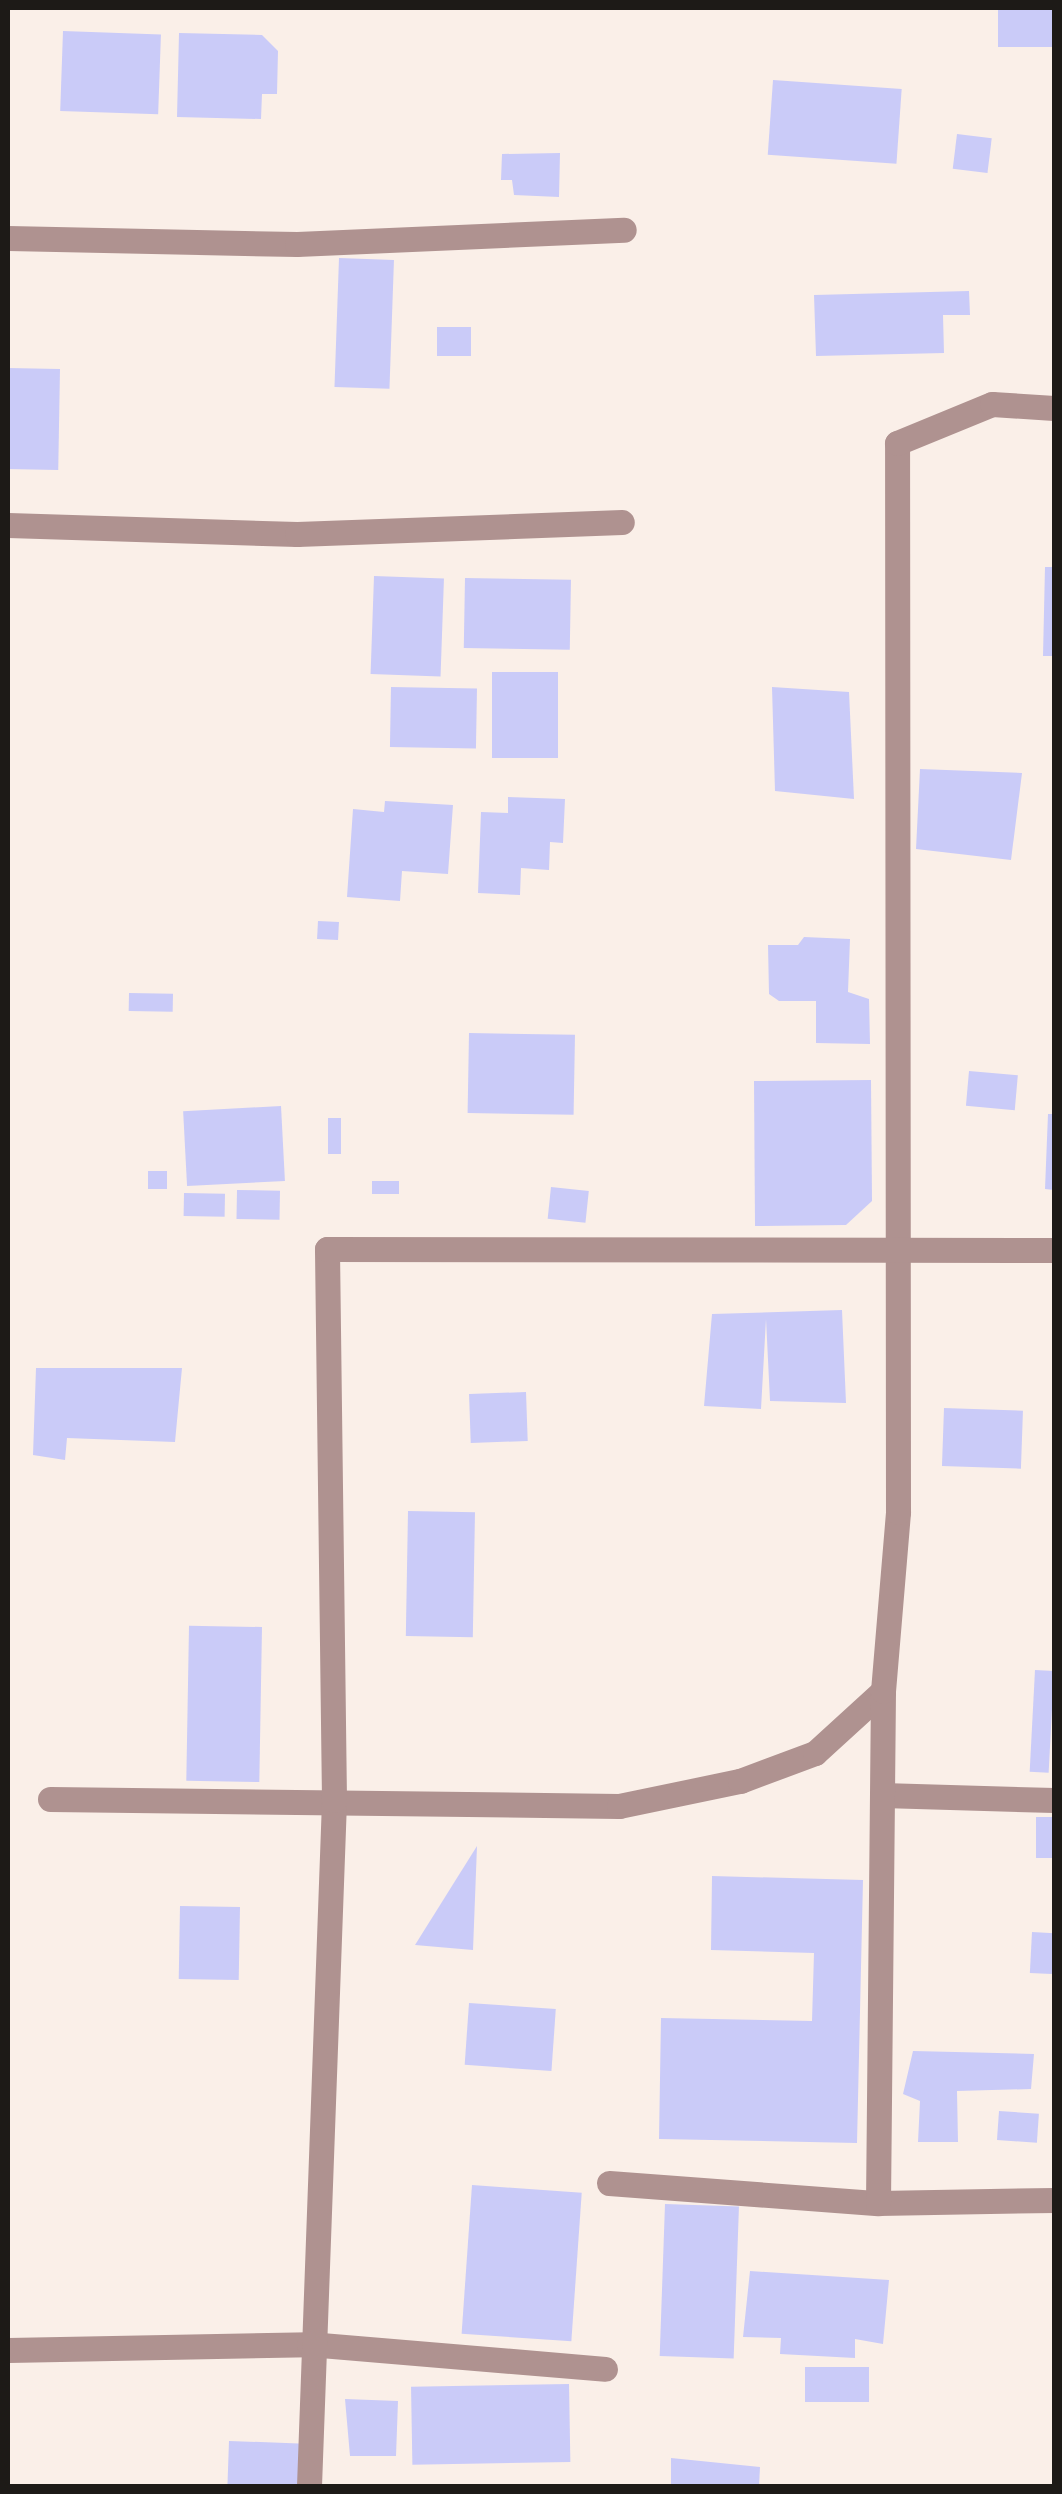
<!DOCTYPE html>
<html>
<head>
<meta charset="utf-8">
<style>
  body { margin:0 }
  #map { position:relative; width:1062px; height:2494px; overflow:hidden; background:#faefe8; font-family:"Open Sans",sans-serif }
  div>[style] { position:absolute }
  .building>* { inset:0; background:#cacbf8; transform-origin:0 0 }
  .minor>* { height:25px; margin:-12.5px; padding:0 12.5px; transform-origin:12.5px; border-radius:12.5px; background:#af9290 }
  span { translate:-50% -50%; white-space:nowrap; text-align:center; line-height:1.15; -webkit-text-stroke:8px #fff; paint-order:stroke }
  .frame { position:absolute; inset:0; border:10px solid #1d1a17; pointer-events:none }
</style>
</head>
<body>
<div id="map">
  <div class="building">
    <div style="left:998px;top:8px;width:56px;height:39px"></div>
    <div style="left:63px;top:31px;width:98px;height:80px;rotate:2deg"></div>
    <div style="clip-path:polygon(179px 33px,262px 35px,278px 51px,277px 94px,262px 94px,261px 119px,177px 117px)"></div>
    <div style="left:773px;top:80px;width:129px;height:75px;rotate:4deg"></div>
    <div style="left:957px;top:134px;width:35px;height:35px;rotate:7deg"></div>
    <div style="clip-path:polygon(560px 153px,559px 197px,514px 195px,512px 180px,501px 180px,502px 154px)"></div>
    <div style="left:339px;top:258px;width:55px;height:129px;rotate:2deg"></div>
    <div style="clip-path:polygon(969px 291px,970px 315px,943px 315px,944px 353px,816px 356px,814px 295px)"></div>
    <div style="left:437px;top:327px;width:34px;height:29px"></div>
    <div style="left:8px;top:368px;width:52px;height:101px;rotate:1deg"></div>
    <div style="clip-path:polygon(1045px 567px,1054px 567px,1054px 656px,1043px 656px)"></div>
    <div style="left:374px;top:576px;width:70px;height:98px;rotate:2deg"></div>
    <div style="left:465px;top:578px;width:106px;height:70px;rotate:1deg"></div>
    <div style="left:492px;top:672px;width:66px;height:86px"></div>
    <div style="left:391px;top:687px;width:86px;height:60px;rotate:1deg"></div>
    <div style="clip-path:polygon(772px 687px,849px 692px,854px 799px,775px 791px)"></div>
    <div style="clip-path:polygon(920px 769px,1022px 773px,1011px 860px,916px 849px)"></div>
    <div style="clip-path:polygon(508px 797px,565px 799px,563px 843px,550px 842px,549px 870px,521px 868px,520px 895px,478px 893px,481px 812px,508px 813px)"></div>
    <div style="clip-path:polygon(385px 801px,453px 805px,448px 874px,402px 871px,400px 901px,347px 897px,353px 809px,384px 812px)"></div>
    <div style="left:318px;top:921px;width:21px;height:18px;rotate:3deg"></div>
    <div style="clip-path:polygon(804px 937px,850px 939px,848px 992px,869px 999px,870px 1044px,816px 1043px,816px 1001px,779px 1001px,769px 994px,768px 945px,798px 945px)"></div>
    <div style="left:129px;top:993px;width:44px;height:18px;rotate:1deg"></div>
    <div style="left:469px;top:1033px;width:106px;height:80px;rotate:1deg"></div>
    <div style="left:969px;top:1071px;width:49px;height:35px;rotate:5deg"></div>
    <div style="clip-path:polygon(871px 1080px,872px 1201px,846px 1225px,755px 1226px,754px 1081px)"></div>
    <div style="left:281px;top:1106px;width:75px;height:98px;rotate:87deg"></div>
    <div style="clip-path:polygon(1048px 1114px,1054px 1114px,1054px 1190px,1045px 1189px)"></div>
    <div style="left:341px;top:1118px;width:36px;height:13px;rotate:90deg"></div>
    <div style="left:167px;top:1171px;width:18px;height:19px;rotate:90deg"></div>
    <div style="left:372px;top:1181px;width:27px;height:13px"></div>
    <div style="left:551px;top:1187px;width:38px;height:32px;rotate:6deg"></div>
    <div style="left:237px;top:1190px;width:43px;height:29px;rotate:1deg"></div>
    <div style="left:184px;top:1193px;width:41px;height:23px;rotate:1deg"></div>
    <div style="clip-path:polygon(842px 1310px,846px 1403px,770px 1401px,766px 1319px,761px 1409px,704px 1406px,712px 1314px)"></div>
    <div style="clip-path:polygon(36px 1368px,182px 1368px,175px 1442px,67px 1438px,65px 1460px,33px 1455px)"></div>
    <div style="left:526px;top:1392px;width:49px;height:57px;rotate:88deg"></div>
    <div style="left:944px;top:1408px;width:79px;height:58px;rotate:2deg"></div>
    <div style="left:408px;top:1511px;width:67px;height:125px;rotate:1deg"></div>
    <div style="left:262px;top:1627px;width:155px;height:73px;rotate:91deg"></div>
    <div style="left:1035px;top:1670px;width:19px;height:102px;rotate:3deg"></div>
    <div style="left:1036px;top:1817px;width:18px;height:41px"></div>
    <div style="clip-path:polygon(477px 1846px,473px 1950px,415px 1945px)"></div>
    <div style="clip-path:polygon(712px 1876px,863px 1880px,857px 2143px,659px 2139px,661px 2018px,812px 2021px,814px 1953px,711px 1950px)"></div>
    <div style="left:180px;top:1906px;width:60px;height:73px;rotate:1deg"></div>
    <div style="left:1032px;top:1932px;width:22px;height:41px;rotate:3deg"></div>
    <div style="left:469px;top:2003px;width:87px;height:62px;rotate:4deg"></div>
    <div style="clip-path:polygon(913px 2051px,1034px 2054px,1031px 2089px,957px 2091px,958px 2142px,918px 2142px,920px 2101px,903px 2094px)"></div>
    <div style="left:999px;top:2111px;width:40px;height:29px;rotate:4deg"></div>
    <div style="left:472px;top:2185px;width:110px;height:149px;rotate:4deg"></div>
    <div style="left:665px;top:2204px;width:74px;height:152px;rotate:2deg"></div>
    <div style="clip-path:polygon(750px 2271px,889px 2280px,883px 2344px,855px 2339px,855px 2358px,780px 2354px,781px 2338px,743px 2337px)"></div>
    <div style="left:805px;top:2367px;width:64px;height:35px"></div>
    <div style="left:569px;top:2384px;width:78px;height:158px;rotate:89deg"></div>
    <div style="clip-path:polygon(345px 2399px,398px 2401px,396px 2456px,350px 2456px)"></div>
    <div style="left:229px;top:2441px;width:76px;height:45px;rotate:2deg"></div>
    <div style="clip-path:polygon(671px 2458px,760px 2467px,759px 2486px,671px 2486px)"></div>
  </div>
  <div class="minor">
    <div style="left:8px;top:238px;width:289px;rotate:1.2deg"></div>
    <div style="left:297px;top:244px;width:327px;rotate:-2.5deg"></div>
    <div style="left:8px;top:525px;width:289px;rotate:1.8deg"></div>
    <div style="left:297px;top:534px;width:325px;rotate:-2.1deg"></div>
    <div style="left:882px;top:1795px;width:172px;rotate:1.7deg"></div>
    <div style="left:50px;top:1799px;width:569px;rotate:0.7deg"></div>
    <div style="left:619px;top:1806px;width:124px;rotate:-11.7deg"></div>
    <div style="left:740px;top:1781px;width:80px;rotate:-20.5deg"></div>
    <div style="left:815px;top:1753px;width:92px;rotate:-42.4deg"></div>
    <div style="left:609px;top:2183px;width:270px;rotate:4.3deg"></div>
    <div style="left:878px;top:2203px;width:176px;rotate:-1deg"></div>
    <div style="left:878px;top:2203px;width:512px;rotate:-89.44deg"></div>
    <div style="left:883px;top:1691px;width:180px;rotate:-85.2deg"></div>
    <div style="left:898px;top:1512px;width:1069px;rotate:-90.05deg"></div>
    <div style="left:897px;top:443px;width:103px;rotate:-22.3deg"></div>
    <div style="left:992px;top:404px;width:62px;rotate:3.7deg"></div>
    <div style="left:8px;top:2350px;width:301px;rotate:-1.1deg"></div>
    <div style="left:309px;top:2344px;width:297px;rotate:4.8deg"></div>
    <div style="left:309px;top:2486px;width:686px;rotate:-87.91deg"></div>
    <div style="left:334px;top:1800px;width:551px;rotate:-90.73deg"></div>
    <div style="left:327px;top:1249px;width:727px;rotate:0.08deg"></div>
  </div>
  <div class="frame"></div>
</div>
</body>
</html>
